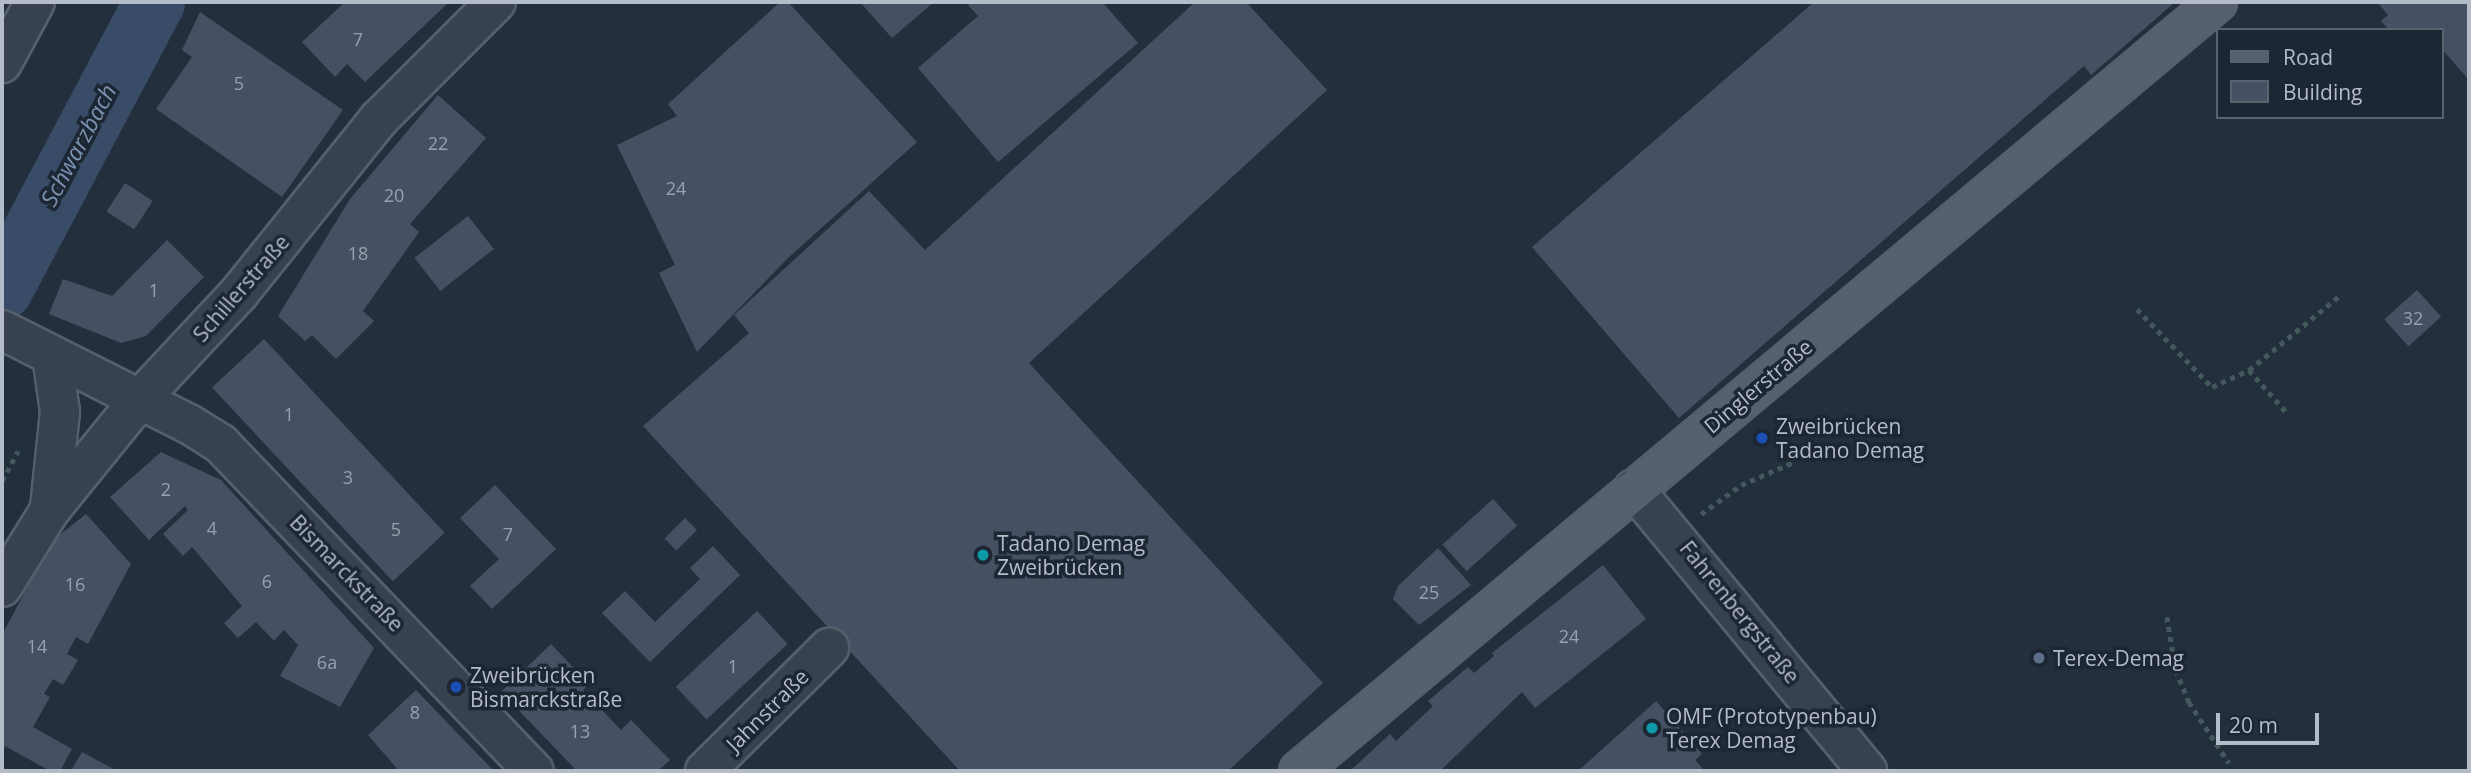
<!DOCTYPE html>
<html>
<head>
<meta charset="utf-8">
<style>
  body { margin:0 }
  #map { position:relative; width:2471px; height:773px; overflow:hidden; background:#242f3e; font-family:"Open Sans",sans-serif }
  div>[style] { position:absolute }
  .river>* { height:61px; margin:-30.5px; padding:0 30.5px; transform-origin:30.5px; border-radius:30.5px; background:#394c67 }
  .building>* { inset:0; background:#455162; transform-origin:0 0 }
  .path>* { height:4.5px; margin-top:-2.25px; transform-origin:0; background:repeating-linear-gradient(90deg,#44595c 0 5px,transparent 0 10px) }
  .roads { filter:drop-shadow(2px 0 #565f6c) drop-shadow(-2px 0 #565f6c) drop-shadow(0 2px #565f6c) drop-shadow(0 -2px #565f6c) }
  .minor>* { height:38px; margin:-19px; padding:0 19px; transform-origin:19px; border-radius:19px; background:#38414e }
  .major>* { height:38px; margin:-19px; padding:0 19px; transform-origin:19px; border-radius:19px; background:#56606e }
  .dots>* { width:19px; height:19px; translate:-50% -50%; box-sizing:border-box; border:4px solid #1d2633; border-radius:50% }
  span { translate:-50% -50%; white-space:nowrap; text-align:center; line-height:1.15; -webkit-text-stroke:7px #1d2633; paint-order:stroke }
  .number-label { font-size:18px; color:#98a1af }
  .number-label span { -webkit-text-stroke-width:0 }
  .street-label { font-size:21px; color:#b4bcc9 }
  .poi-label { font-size:21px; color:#b4bcc9 }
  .left { translate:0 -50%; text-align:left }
  .water-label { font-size:23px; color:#7c92b1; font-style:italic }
  .frame { position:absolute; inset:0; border:4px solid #b4bcc9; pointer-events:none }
  .legend { position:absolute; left:2216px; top:28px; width:228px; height:91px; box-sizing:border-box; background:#1d2633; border:2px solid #59626f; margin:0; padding:9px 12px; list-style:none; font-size:21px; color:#b4bcc9 }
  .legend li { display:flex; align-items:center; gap:14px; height:35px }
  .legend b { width:35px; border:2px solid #59626f }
  .scale { position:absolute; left:2216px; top:713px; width:103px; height:32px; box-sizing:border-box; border:4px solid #b4bcc9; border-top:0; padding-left:9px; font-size:21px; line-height:24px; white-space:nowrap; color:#b4bcc9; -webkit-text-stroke:5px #1d2633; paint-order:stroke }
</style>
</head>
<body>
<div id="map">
  <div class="river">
    <div style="left:2px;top:289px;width:325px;rotate:-62.1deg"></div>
  </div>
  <div class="building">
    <div style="clip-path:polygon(345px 2px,449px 2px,365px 82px,347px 64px,335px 77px,302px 42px)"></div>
    <div style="clip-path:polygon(780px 2px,788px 2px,917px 142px,788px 258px,697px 352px,659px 273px,675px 265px,617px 145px,677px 116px,668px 104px)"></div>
    <div style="clip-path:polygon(860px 2px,934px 2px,892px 38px)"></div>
    <div style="clip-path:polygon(972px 2px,1107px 2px,1104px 4px,1138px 43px,998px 162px,918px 68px,978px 16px,968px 5px)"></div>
    <div style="clip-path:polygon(1195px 2px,1246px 2px,1327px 90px,1029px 363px,1323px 683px,1228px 771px,960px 771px,643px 426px,749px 333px,734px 315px,869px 191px,925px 250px)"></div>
    <div style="clip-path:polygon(1814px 2px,2175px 2px,2091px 75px,2084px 66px,1679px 418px,1532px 247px)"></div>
    <div style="clip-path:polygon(2377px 2px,2469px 2px,2469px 80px,2441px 48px,2441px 30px,2389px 30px,2381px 21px,2388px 15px)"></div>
    <div style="clip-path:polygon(200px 12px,343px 110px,282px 197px,156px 109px,192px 57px,182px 50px)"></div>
    <div style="clip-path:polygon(438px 95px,486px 138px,410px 224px,419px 232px,363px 311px,374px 321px,336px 359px,312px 335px,305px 341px,278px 316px,350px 199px)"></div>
    <div style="left:125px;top:183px;width:33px;height:34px;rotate:33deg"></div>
    <div style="left:468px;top:216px;width:42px;height:68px;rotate:52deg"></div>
    <div style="clip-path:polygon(167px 240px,204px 277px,146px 336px,121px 343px,49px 314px,63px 279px,112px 296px)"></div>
    <div style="left:2417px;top:290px;width:36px;height:44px;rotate:48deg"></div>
    <div style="left:264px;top:339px;width:265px;height:71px;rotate:47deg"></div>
    <div style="clip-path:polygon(161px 452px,221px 480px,374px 648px,340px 707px,280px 676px,298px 645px,284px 630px,274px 641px,256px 622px,238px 638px,224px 623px,242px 606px,192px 547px,183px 556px,163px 534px,188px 510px,185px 506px,149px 540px,110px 497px)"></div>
    <div style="clip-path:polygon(495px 485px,556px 549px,492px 609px,470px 586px,499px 559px,460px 518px)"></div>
    <div style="left:1493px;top:499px;width:36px;height:68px;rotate:48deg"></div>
    <div style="clip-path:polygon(86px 514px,131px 564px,88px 644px,76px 637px,67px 654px,78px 660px,63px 685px,53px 679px,44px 694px,50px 697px,33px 727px,72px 749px,60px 771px,50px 771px,5px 746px,2px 752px,2px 635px,52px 541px)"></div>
    <div style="left:685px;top:518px;width:17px;height:29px;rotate:45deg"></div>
    <div style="clip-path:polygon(713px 546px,740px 575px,650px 662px,602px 613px,625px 591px,655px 622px,700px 579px,690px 568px)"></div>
    <div style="clip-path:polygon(1438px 548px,1471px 585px,1419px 625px,1393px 599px,1398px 586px)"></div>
    <div style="clip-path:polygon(1603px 565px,1646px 619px,1535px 708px,1522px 692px,1440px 771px,1350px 771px,1390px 734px,1396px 741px,1433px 706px,1428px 701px,1468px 667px,1474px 673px,1494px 656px,1492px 653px)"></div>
    <div style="left:757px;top:611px;width:45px;height:111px;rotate:47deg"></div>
    <div style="clip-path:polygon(551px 644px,589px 684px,583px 690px,621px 730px,631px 720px,670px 760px,658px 771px,577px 771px,501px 692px)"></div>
    <div style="clip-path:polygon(416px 690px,462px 738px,494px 771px,399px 771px,368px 735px)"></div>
    <div style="clip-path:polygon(1656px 701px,1702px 754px,1695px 760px,1705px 771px,1578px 771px)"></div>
    <div style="clip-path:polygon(82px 752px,117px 771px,71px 771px)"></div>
  </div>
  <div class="path">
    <div style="left:2137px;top:309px;width:108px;rotate:46.1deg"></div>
    <div style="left:2212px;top:387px;width:41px;rotate:-24.7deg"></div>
    <div style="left:2249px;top:370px;width:120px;rotate:-39.3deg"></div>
    <div style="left:2249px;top:370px;width:60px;rotate:48.4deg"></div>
    <div style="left:2px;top:481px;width:34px;rotate:-62deg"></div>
    <div style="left:1701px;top:514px;width:49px;rotate:-35.9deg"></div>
    <div style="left:1741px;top:485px;width:58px;rotate:-23.5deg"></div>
    <div style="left:2167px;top:617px;width:54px;rotate:80.4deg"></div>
    <div style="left:2176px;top:670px;width:35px;rotate:68deg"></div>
    <div style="left:2189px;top:702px;width:73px;rotate:56.7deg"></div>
  </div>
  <div class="roads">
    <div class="minor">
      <div style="left:2px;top:63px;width:69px;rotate:-61.6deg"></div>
      <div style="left:2px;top:330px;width:209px;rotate:26.7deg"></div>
      <div style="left:189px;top:424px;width:38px;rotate:32deg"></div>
      <div style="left:221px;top:444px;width:453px;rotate:46.3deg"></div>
      <div style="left:1634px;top:489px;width:366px;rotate:50.4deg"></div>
      <div style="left:50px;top:507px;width:96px;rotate:-84deg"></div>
      <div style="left:60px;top:412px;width:57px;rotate:-98.1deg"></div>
      <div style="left:2px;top:587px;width:91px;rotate:-58.1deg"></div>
      <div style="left:50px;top:510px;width:141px;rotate:-51deg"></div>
      <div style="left:139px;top:400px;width:146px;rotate:-46.9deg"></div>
      <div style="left:239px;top:293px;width:223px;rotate:-51.2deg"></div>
      <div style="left:379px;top:119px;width:165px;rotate:-45deg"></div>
      <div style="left:705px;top:771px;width:175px;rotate:-44.8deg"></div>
    </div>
    <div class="major">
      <div style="left:1299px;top:771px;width:1198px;rotate:-39.95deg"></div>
    </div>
  </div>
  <div class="dots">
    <div style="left:1762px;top:438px;background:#1a4fb4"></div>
    <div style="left:983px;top:555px;background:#0f9aa8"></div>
    <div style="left:2039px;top:658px;background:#5c6f8a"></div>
    <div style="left:456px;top:687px;background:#1a4fb4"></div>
    <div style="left:1652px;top:728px;background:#0f9aa8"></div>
  </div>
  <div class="number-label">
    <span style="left:358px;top:39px">7</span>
    <span style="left:239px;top:83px">5</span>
    <span style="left:438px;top:143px">22</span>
    <span style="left:676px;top:188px">24</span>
    <span style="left:394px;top:195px">20</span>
    <span style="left:358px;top:253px">18</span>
    <span style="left:154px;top:290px">1</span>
    <span style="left:2413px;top:318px">32</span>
    <span style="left:289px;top:414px">1</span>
    <span style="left:348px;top:477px">3</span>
    <span style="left:166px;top:489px">2</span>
    <span style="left:212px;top:528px">4</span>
    <span style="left:396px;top:529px">5</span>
    <span style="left:508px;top:534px">7</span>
    <span style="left:267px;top:581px">6</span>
    <span style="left:75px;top:584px">16</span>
    <span style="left:1429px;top:592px">25</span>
    <span style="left:1569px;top:636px">24</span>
    <span style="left:37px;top:646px">14</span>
    <span style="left:327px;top:662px">6a</span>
    <span style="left:733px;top:666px">1</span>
    <span style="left:415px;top:712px">8</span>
    <span style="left:580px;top:731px">13</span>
  </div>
  <div class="street-label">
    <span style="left:241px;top:288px;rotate:-49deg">Schillerstraße</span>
    <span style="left:1758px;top:386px;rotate:-40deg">Dinglerstraße</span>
    <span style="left:347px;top:573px;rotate:46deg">Bismarckstraße</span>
    <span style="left:1740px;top:612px;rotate:51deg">Fahrenbergstraße</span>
    <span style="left:767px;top:710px;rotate:-45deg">Jahnstraße</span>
  </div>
  <div class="poi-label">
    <span class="left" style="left:1776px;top:438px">Zweibrücken<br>Tadano Demag</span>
    <span class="left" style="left:997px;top:555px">Tadano Demag<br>Zweibrücken</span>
    <span class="left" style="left:2053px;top:658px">Terex-Demag</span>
    <span class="left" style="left:470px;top:687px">Zweibrücken<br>Bismarckstraße</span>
    <span class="left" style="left:1666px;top:728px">OMF (Prototypenbau)<br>Terex Demag</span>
  </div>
  <div class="water-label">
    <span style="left:78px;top:145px;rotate:-62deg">Schwarzbach</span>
  </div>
  <div class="frame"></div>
  <ul class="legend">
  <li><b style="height:9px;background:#56606e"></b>Road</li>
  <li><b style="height:19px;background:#455162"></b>Building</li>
  </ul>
  <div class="scale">20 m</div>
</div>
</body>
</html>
